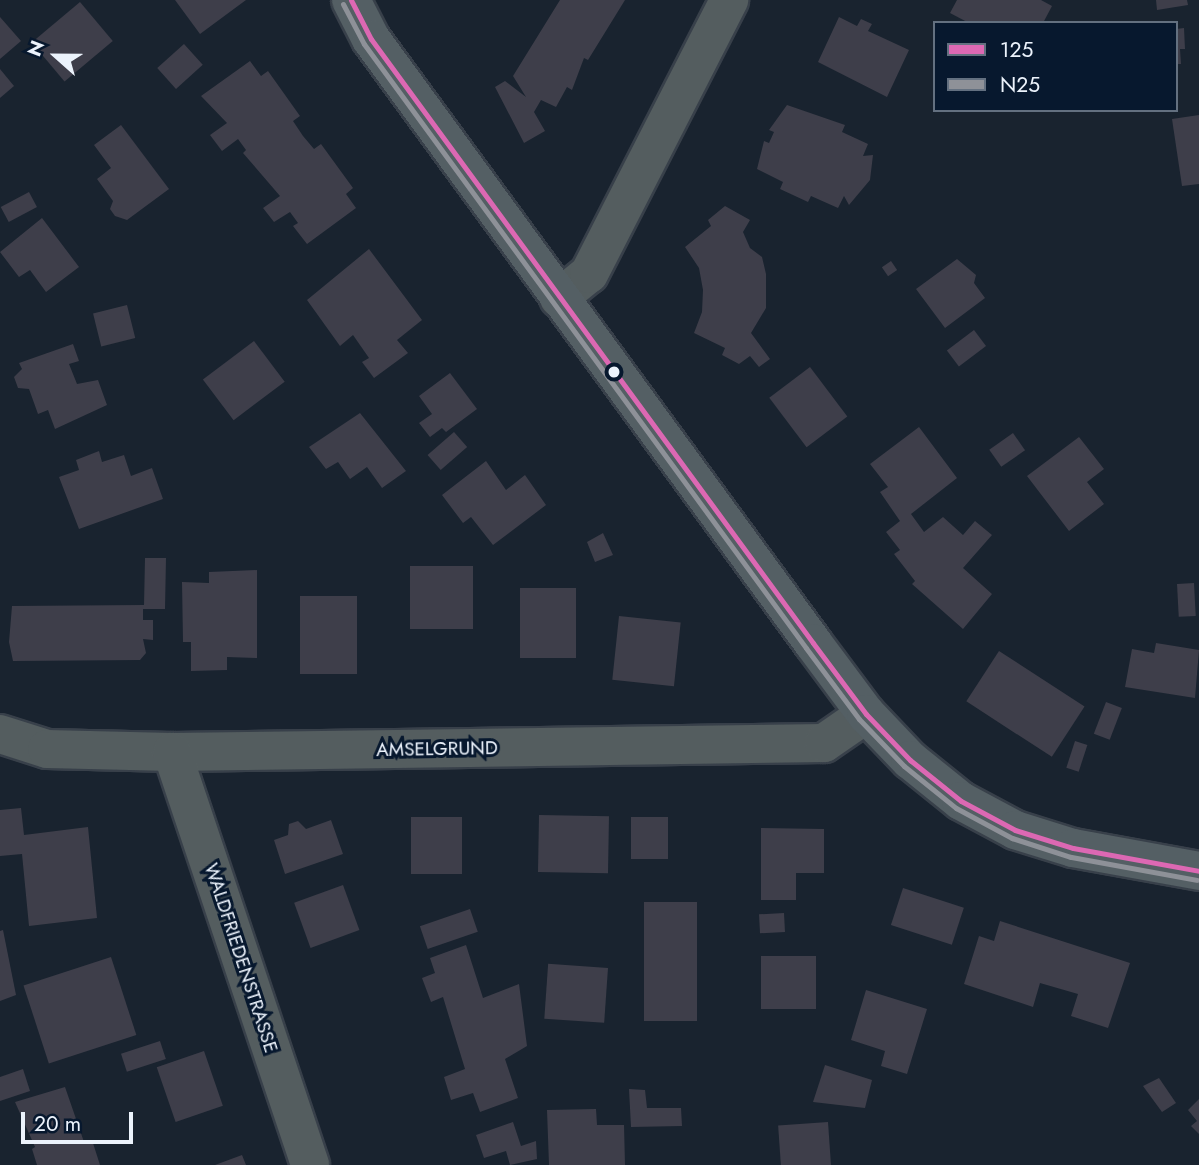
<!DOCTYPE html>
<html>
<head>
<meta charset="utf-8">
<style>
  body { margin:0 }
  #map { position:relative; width:1199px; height:1165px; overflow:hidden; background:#19232f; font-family:Jost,sans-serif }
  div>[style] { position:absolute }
  .building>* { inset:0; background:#3e3e4a; transform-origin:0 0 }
  .roads { filter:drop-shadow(2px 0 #38404a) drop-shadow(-2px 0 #38404a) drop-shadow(0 2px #38404a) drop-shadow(0 -2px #38404a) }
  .minor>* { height:38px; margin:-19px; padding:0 19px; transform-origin:19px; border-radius:19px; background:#545d5f }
  .secondary>* { height:38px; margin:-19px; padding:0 19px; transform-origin:19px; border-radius:19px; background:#545f64 }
  .bus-1>* { height:5px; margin:-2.5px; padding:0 2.5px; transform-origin:2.5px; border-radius:2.5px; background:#dc68b3 }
  .bus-2>* { height:5px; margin:-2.5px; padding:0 2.5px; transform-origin:2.5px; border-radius:2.5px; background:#8e9198 }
  .dots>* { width:19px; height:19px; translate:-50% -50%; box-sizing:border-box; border:4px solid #07182e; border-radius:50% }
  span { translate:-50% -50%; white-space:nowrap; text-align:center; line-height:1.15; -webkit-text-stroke:6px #07182e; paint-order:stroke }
  .street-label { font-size:19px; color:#ecf3fc }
  .legend { position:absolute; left:933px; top:21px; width:245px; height:91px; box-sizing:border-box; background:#07182e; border:2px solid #637080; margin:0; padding:9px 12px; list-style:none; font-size:21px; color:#ecf3fc }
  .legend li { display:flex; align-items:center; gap:14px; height:35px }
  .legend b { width:35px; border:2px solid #637080 }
  .north { position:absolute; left:21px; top:21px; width:70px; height:70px; -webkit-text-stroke:5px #07182e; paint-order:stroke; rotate:291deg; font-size:19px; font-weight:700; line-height:28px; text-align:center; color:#ecf3fc }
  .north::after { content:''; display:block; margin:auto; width:24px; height:32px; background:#ecf3fc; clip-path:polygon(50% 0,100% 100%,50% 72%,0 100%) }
  .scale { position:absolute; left:21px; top:1112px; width:112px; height:32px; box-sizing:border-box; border:4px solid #ecf3fc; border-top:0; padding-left:9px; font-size:21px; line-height:24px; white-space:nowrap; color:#ecf3fc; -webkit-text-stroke:5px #07182e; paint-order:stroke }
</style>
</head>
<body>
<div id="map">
  <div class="building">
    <div style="clip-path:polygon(175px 0,246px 0,200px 34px)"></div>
    <div style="clip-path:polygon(560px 0,625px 0,588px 60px,584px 58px,572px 90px,567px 87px,556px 107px,541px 100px,534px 112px,545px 131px,524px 143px,495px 87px,505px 81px,526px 97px,513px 76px)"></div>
    <div style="clip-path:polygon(957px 0,1041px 0,1052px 6px,1043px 23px,969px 23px,950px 13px)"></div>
    <div style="clip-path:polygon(1156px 0,1187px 0,1188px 5px,1157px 10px)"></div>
    <div style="left:80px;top:2px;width:51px;height:63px;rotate:50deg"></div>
    <div style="clip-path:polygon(0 17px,21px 41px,0 59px)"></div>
    <div style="clip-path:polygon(839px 17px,857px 26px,861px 19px,872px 24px,868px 31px,909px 50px,887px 97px,818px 62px)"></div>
    <div style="clip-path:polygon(1184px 28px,1185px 49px,1180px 49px,1181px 64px,1176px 64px,1176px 29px)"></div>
    <div style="left:184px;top:44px;width:28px;height:36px;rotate:48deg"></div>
    <div style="clip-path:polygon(250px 61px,261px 76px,268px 71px,300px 116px,293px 121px,303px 136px,314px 149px,321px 144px,353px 188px,346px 194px,356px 208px,307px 244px,293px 226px,298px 223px,290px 212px,274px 222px,263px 208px,280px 196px,243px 153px,246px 150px,238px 139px,222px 151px,210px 135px,227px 123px,201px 96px)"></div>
    <div style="clip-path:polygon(0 69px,14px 86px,0 98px)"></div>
    <div style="clip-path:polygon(787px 105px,845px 125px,842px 132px,868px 144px,863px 156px,873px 155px,870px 180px,849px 205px,844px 196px,838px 208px,811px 196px,808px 202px,780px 189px,783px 182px,757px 169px,764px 141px,769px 143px,774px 132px,769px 130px)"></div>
    <div style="clip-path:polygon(1199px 115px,1199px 184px,1182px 186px,1172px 119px)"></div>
    <div style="clip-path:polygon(121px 125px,169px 189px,127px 220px,115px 216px,110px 209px,113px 201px,97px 179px,111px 168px,94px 145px)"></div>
    <div style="left:29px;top:192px;width:17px;height:32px;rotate:62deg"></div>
    <div style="clip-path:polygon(725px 206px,750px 220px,743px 232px,750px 248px,762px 257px,766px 274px,766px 308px,751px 333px,770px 359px,759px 367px,750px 356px,739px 364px,722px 355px,725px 348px,694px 333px,702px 312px,703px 290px,699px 268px,685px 247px,711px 226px,708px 220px)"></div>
    <div style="clip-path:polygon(42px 218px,79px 267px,46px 292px,30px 270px,19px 277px,0 252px)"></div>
    <div style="clip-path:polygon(369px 249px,422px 320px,397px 340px,408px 353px,374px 378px,362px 362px,369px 358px,353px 335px,340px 346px,307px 300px)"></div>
    <div style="clip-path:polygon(957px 259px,976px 275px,974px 283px,985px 298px,945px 328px,916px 289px)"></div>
    <div style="left:891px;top:261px;width:11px;height:11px;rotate:56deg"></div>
    <div style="left:127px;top:305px;width:34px;height:35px;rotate:76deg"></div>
    <div style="left:974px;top:330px;width:20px;height:34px;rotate:53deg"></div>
    <div style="left:254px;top:341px;width:51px;height:64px;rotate:53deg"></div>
    <div style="clip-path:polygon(73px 344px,79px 361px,69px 364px,77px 384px,98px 380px,107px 405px,55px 429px,48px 410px,38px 414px,29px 389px,18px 388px,14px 377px,22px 369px,19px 363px)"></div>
    <div style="left:810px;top:367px;width:62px;height:51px;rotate:53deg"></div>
    <div style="clip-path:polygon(450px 373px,477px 409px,446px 432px,442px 428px,430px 437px,419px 423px,432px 414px,419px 396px)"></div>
    <div style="clip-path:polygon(360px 413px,406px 471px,382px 488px,367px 467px,350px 479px,338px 462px,326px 469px,309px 447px)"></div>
    <div style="clip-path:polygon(919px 427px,957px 478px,911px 514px,924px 532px,943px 517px,963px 535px,975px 521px,992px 535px,963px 568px,992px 594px,963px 629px,912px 584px,915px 581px,894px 554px,900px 550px,886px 532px,900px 521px,880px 492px,888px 487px,870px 464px)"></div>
    <div style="left:454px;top:432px;width:20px;height:35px;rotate:49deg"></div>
    <div style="left:1013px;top:433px;width:21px;height:29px;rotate:55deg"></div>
    <div style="clip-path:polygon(1079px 437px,1104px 469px,1087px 482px,1104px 504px,1069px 531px,1027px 476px)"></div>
    <div style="clip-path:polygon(99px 451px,102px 462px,124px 455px,131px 476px,152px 468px,163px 499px,79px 529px,59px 477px,79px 470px,76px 460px)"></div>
    <div style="clip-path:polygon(486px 461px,506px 490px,525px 475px,546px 505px,493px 545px,471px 517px,463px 523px,442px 495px)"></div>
    <div style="clip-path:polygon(603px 533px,613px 555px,595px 562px,587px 542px)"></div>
    <div style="clip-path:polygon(145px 558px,166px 558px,165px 609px,143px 609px,143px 620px,153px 620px,153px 640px,143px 639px,146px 653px,140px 660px,13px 661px,9px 642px,12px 606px,144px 605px)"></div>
    <div style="left:410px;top:566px;width:63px;height:63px"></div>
    <div style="clip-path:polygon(257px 570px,257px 658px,227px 657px,227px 670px,191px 671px,191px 642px,183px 642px,182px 582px,209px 583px,209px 572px)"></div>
    <div style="left:1194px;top:583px;width:33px;height:17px;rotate:87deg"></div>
    <div style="left:520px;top:588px;width:56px;height:70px"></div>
    <div style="left:300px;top:596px;width:57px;height:78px"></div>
    <div style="left:619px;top:616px;width:62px;height:64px;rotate:6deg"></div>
    <div style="clip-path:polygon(1156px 643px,1199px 650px,1195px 698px,1125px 687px,1132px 649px,1154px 653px)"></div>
    <div style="left:999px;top:651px;width:102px;height:60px;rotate:33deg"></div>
    <div style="left:1106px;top:702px;width:17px;height:34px;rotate:21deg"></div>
    <div style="left:1075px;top:741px;width:13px;height:28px;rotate:18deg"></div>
    <div style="clip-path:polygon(21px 808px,24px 835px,88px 827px,97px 918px,29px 926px,22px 854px,0 856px,0 810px)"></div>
    <div style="left:539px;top:815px;width:70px;height:57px;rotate:1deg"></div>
    <div style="left:411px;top:817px;width:51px;height:57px"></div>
    <div style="left:631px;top:817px;width:37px;height:42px"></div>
    <div style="clip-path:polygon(331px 820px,343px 854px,285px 874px,274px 840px,288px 835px,289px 824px,298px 821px,306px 829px)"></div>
    <div style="clip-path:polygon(761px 828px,824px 829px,824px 873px,796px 873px,796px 900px,761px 900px)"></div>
    <div style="left:343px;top:885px;width:48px;height:52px;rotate:70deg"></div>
    <div style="left:903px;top:888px;width:64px;height:39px;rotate:18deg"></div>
    <div style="left:644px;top:902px;width:53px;height:119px"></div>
    <div style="left:470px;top:909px;width:24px;height:53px;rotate:71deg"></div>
    <div style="left:784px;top:913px;width:19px;height:25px;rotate:87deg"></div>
    <div style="clip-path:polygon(1000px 921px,1130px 963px,1108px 1028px,1071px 1016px,1078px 994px,1040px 983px,1033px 1007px,964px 984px,979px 936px,994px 941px)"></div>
    <div style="clip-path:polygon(3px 930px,16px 995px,0 1001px,0 931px)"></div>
    <div style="clip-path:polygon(466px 945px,483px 998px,519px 984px,527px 1046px,505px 1059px,518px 1098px,480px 1112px,473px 1093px,451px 1100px,444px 1077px,465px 1069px,443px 997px,431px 1002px,422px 978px,435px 973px,430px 958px)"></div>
    <div style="left:761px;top:956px;width:55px;height:53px"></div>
    <div style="left:111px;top:957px;width:82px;height:92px;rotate:72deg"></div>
    <div style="left:608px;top:968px;width:55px;height:60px;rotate:94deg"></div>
    <div style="clip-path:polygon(866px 990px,927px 1009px,907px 1074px,881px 1066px,885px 1051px,851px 1040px)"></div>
    <div style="left:160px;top:1041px;width:19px;height:41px;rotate:72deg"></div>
    <div style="left:204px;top:1051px;width:58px;height:50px;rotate:71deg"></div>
    <div style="clip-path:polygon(825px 1065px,872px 1080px,865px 1108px,813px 1102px)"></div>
    <div style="clip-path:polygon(23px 1069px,30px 1091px,0 1101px,0 1077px)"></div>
    <div style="clip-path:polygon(1159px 1078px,1176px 1103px,1162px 1112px,1143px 1086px)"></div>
    <div style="clip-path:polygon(65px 1087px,84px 1142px,92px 1140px,100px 1165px,37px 1165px,32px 1149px,35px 1147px,15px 1102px)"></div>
    <div style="clip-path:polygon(629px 1089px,645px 1090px,647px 1108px,681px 1108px,682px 1126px,631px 1127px)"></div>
    <div style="clip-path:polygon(1199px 1099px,1199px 1134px,1191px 1126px,1197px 1121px,1188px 1110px)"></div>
    <div style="clip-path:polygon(596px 1109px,597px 1125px,624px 1125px,625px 1165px,549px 1165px,547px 1110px)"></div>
    <div style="clip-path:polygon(513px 1122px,521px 1146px,536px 1141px,537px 1159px,510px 1165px,506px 1151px,484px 1158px,476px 1135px)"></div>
    <div style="left:828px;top:1122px;width:43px;height:50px;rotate:86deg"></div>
    <div style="clip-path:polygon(242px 1155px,246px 1165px,215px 1165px)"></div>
  </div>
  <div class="roads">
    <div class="minor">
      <div style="left:559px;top:298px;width:38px;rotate:-39deg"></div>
      <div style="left:589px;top:274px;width:308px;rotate:-62.9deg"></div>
      <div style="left:0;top:734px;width:49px;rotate:17.7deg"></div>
      <div style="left:47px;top:749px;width:125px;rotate:1.4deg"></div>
      <div style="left:172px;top:752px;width:652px;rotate:-0.79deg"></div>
      <div style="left:824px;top:743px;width:51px;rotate:-34.6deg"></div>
      <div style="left:172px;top:752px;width:435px;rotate:71.5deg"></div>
    </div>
    <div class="secondary">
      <div style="left:351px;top:0;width:44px;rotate:62.9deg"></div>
      <div style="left:371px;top:39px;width:748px;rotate:53.8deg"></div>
      <div style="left:813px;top:643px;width:89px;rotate:53.3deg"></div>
      <div style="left:866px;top:714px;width:64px;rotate:46.3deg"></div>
      <div style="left:910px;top:760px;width:65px;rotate:38.8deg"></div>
      <div style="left:961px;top:801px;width:61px;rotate:28.2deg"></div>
      <div style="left:1015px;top:830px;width:61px;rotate:17.2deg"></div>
      <div style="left:1073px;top:848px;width:128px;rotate:10.3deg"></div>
    </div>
  </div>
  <div class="bus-1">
    <div style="left:351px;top:0;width:44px;rotate:62.9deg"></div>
    <div style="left:371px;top:39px;width:748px;rotate:53.8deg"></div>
    <div style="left:813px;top:643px;width:89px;rotate:53.3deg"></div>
    <div style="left:866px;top:714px;width:64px;rotate:46.3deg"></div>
    <div style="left:910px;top:760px;width:65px;rotate:38.8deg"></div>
    <div style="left:961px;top:801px;width:61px;rotate:28.2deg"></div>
    <div style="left:1015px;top:830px;width:61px;rotate:17.2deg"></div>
    <div style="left:1073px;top:848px;width:128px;rotate:10.3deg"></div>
  </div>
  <div class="bus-2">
    <div style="left:343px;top:4px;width:45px;rotate:62.3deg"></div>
    <div style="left:364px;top:44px;width:748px;rotate:53.8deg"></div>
    <div style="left:806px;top:648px;width:89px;rotate:53.3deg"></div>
    <div style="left:859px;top:719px;width:65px;rotate:46.2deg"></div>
    <div style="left:904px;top:766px;width:67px;rotate:38.9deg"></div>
    <div style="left:956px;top:808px;width:64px;rotate:28.2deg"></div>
    <div style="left:1012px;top:838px;width:62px;rotate:17.9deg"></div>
    <div style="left:1071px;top:857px;width:128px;rotate:10.3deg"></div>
  </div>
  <div class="dots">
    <div style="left:614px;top:372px;background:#ecf3fc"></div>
  </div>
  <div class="street-label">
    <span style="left:437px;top:749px;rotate:-1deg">AMSELGRUND</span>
    <span style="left:241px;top:958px;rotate:72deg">WALDFRIEDENSTRASSE</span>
  </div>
  <ul class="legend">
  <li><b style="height:9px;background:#dc68b3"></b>125</li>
  <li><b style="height:9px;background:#8e9198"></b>N25</li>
  </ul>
  <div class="north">N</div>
  <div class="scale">20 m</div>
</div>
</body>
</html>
